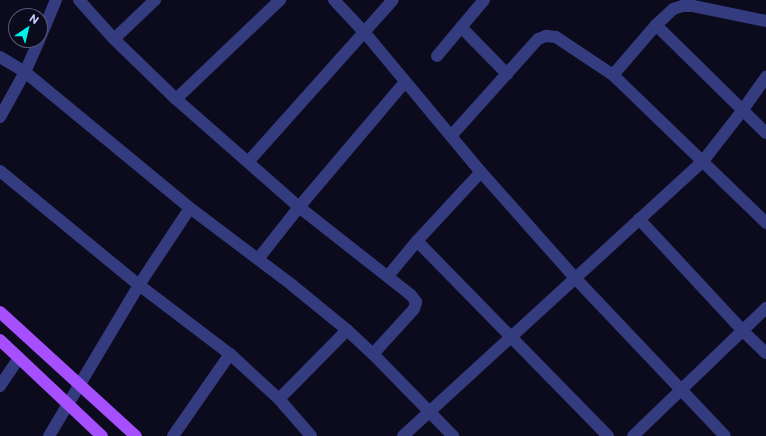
<!DOCTYPE html>
<html>
<head>
<meta charset="utf-8">
<style>
  body { margin:0 }
  #map { position:relative; width:766px; height:436px; overflow:hidden; background:#0c0b1e; font-family:Commissioner,sans-serif }
  div>[style] { position:absolute }
  .minor>* { height:12px; margin:-6px; padding:0 6px; transform-origin:6px; border-radius:6px; background:#343b7f }
  .major>* { height:12px; margin:-6px; padding:0 6px; transform-origin:6px; border-radius:6px; background:#a54fff }
  span { translate:-50% -50%; white-space:nowrap; text-align:center; line-height:1.15; -webkit-text-stroke:4px #0c0b1e; paint-order:stroke }
  .north { position:absolute; left:8px; top:8px; width:40px; height:40px; box-sizing:border-box; background:#0c0b1e; border:1px solid #575778; border-radius:50%; rotate:35deg; font-size:11px; font-weight:700; line-height:16px; text-align:center; color:#c8c9ff }
  .north::after { content:''; display:block; margin:auto; width:14px; height:18px; background:#00f3ea; clip-path:polygon(50% 0,100% 100%,50% 72%,0 100%) }
</style>
</head>
<body>
<div id="map">
  <div class="minor">
    <div style="left:79px;top:0;width:52px;rotate:48.1deg"></div>
    <div style="left:114px;top:39px;width:86px;rotate:44.1deg"></div>
    <div style="left:176px;top:99px;width:164px;rotate:41.3deg"></div>
    <div style="left:299px;top:207px;width:142px;rotate:38.2deg"></div>
    <div style="left:411px;top:295px;width:9px;rotate:54deg"></div>
    <div style="left:416px;top:302px;width:7px;rotate:106deg"></div>
    <div style="left:414px;top:309px;width:61px;rotate:132.3deg"></div>
    <div style="left:334px;top:0;width:45px;rotate:46.8deg"></div>
    <div style="left:365px;top:33px;width:181px;rotate:50.2deg"></div>
    <div style="left:481px;top:172px;width:143px;rotate:48.4deg"></div>
    <div style="left:576px;top:279px;width:216px;rotate:46.5deg"></div>
    <div style="left:656px;top:25px;width:154px;rotate:44.5deg"></div>
    <div style="left:461px;top:27px;width:66px;rotate:45.6deg"></div>
    <div style="left:40px;top:38px;width:41px;rotate:-67.2deg"></div>
    <div style="left:114px;top:39px;width:57px;rotate:-43.6deg"></div>
    <div style="left:437px;top:56px;width:73px;rotate:-50deg"></div>
    <div style="left:0;top:57px;width:29px;rotate:31deg"></div>
    <div style="left:25px;top:72px;width:214px;rotate:39.5deg"></div>
    <div style="left:190px;top:208px;width:128px;rotate:37deg"></div>
    <div style="left:292px;top:285px;width:71px;rotate:39.3deg"></div>
    <div style="left:347px;top:330px;width:35px;rotate:43deg"></div>
    <div style="left:373px;top:354px;width:115px;rotate:45.7deg"></div>
    <div style="left:613px;top:75px;width:66px;rotate:-49.3deg"></div>
    <div style="left:656px;top:25px;width:23px;rotate:-43deg"></div>
    <div style="left:673px;top:9px;width:9px;rotate:-18deg"></div>
    <div style="left:682px;top:6px;width:11px"></div>
    <div style="left:693px;top:6px;width:75px;rotate:11.6deg"></div>
    <div style="left:176px;top:99px;width:144px;rotate:-43.6deg"></div>
    <div style="left:0;top:117px;width:51px;rotate:-60.9deg"></div>
    <div style="left:25px;top:72px;width:35px;rotate:-66deg"></div>
    <div style="left:451px;top:136px;width:130px;rotate:-48.1deg"></div>
    <div style="left:538px;top:39px;width:9px;rotate:-21deg"></div>
    <div style="left:546px;top:36px;width:10px;rotate:6deg"></div>
    <div style="left:556px;top:37px;width:69px;rotate:33.7deg"></div>
    <div style="left:613px;top:75px;width:213px;rotate:44deg"></div>
    <div style="left:248px;top:162px;width:217px;rotate:-48.2deg"></div>
    <div style="left:0;top:171px;width:180px;rotate:39.4deg"></div>
    <div style="left:139px;top:285px;width:114px;rotate:37.2deg"></div>
    <div style="left:230px;top:354px;width:67px;rotate:42.6deg"></div>
    <div style="left:279px;top:399px;width:49px;rotate:49.1deg"></div>
    <div style="left:639px;top:219px;width:151px;rotate:47.1deg"></div>
    <div style="left:742px;top:330px;width:33px;rotate:44deg"></div>
    <div style="left:417px;top:241px;width:273px;rotate:45.6deg"></div>
    <div style="left:258px;top:259px;width:66px;rotate:-51.7deg"></div>
    <div style="left:299px;top:207px;width:164px;rotate:-49.7deg"></div>
    <div style="left:388px;top:276px;width:45px;rotate:-50.4deg"></div>
    <div style="left:417px;top:241px;width:94px;rotate:-47.2deg"></div>
    <div style="left:0;top:386px;width:34px;rotate:-56deg"></div>
    <div style="left:279px;top:399px;width:97px;rotate:-45.4deg"></div>
    <div style="left:49px;top:436px;width:176px;rotate:-59.2deg"></div>
    <div style="left:139px;top:285px;width:92px;rotate:-56.5deg"></div>
    <div style="left:173px;top:436px;width:100px;rotate:-55.2deg"></div>
    <div style="left:403px;top:436px;width:407px;rotate:-42.5deg"></div>
    <div style="left:703px;top:161px;width:63px;rotate:-52deg"></div>
    <div style="left:742px;top:111px;width:42px;rotate:-54.8deg"></div>
    <div style="left:633px;top:436px;width:185px;rotate:-43.9deg"></div>
  </div>
  <div class="major">
    <div style="left:0;top:312px;width:184px;rotate:42.4deg"></div>
    <div style="left:0;top:340px;width:140px;rotate:43.3deg"></div>
  </div>
  <div class="north">N</div>
</div>
</body>
</html>
